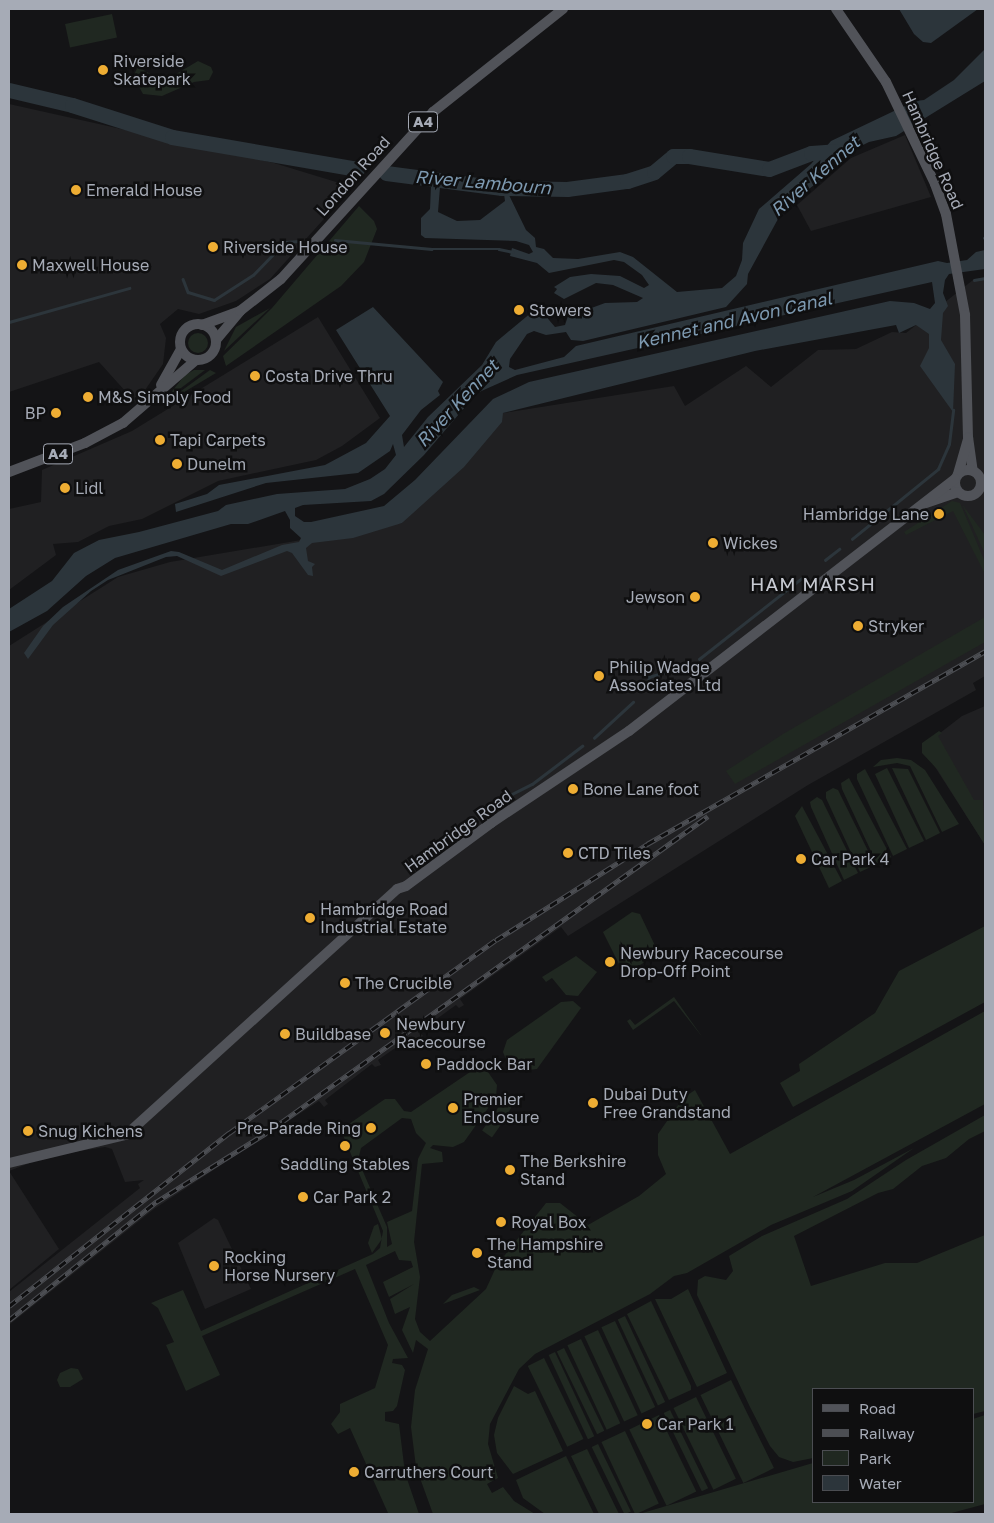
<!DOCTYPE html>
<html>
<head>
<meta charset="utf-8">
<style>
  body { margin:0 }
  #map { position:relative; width:994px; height:1523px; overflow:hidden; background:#141416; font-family:"Golos Text",sans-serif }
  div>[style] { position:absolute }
  .built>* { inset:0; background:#202022 }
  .green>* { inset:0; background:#202821; transform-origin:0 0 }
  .round { border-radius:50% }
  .water>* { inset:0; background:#2c353b }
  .stream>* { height:2.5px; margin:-1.25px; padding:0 1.25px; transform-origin:1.25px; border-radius:1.25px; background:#2c353b }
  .river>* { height:15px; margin:-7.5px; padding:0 7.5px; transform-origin:7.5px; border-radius:7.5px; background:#2c353b }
  .major>* { height:10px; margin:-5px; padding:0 5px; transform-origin:5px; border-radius:5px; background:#515359 }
  .major>.ring { margin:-5px; padding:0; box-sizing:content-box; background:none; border:10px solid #515359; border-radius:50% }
  .rail>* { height:4.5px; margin-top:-2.25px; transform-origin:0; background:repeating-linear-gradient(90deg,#0f0f10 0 8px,#4c4e53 0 16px); box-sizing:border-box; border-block:1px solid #4c4e53 }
  .dots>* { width:14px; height:14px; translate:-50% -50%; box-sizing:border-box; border:2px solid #0f0f10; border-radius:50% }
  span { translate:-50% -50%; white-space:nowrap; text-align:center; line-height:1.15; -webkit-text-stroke:5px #0f0f10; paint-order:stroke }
  .shield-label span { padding:1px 4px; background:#0f0f10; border:1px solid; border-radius:4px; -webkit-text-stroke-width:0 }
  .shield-label { font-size:15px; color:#a6abb6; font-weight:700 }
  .poi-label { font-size:16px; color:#a6abb6 }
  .left { translate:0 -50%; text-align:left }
  .right { translate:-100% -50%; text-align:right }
  .street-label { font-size:16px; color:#a6abb6 }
  .water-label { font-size:18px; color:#7d99b0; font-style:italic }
  .quarter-label { font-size:19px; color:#c7cad2; letter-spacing:1px }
  .frame { position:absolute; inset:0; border:10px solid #a6abb6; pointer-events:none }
  .legend { position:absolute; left:812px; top:1388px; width:162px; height:115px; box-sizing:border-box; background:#0f0f10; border:1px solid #4b4d52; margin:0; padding:6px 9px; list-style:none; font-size:15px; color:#a6abb6 }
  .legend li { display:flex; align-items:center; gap:10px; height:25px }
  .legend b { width:25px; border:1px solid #4b4d52 }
</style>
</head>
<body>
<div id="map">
  <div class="built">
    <div style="clip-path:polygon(9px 104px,274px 163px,346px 185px,349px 191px,270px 279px,236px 301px,199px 314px,178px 309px,160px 324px,166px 338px,163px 364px,136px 403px,99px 362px,9px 392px)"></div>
    <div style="clip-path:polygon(905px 135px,931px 197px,811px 231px,797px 205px,851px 158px)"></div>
    <div style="clip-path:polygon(985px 278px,985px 676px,973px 683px,976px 690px,808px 785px,568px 936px,561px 927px,460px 999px,464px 1005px,459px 1008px,456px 1005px,420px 1031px,423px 1036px,417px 1040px,411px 1037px,378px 1060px,381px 1065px,375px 1067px,372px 1064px,325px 1100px,328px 1104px,324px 1107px,319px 1101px,154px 1209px,9px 1325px,9px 1292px,140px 1188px,138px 1184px,144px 1180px,125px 1182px,112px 1149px,105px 1147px,48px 1156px,9px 1171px,9px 646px,118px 577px,170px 562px,402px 523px,503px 413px,674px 386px,685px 406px,746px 366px,771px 387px,818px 350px,856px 349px,892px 332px,906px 333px,973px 280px)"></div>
    <div style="clip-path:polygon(318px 317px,380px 418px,342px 446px,316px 460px,218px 481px,142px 519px,109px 526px,78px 542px,53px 544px,56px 555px,9px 590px,9px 509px,41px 502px,42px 470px,132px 431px)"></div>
    <div style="clip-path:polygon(985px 706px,985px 845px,930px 759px,927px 743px,962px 716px)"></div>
    <div style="clip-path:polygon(9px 1171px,59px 1249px,9px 1290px)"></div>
    <div style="clip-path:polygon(214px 1218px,218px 1220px,251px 1289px,205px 1309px,178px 1243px)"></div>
  </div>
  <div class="green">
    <div style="left:112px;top:14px;width:24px;height:48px;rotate:78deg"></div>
    <div style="clip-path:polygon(198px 61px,211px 67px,213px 72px,209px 80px,194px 82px,162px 96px,143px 94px,133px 76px,138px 67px,156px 77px,171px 77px)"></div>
    <div style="clip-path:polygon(359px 206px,374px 221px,377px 229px,364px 262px,341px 286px,226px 366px,223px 356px,272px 308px)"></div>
    <div style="clip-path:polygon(270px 308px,224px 351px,236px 327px)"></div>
    <div class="round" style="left:188px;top:333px;width:20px;height:20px"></div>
    <div style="clip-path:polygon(194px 370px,205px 370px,165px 400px,185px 375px)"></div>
    <div style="clip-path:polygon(210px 370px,216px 373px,164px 404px,170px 399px)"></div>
    <div style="clip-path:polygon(952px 501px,960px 503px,985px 562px,985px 574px,953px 511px,906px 535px,904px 532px)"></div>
    <div style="clip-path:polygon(962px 504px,985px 535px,985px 554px,969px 519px)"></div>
    <div style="clip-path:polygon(985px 617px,985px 642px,735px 784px,726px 771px,783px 734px)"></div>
    <div style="clip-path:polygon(939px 731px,942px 733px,938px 736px,974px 800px,983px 800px,985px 845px,937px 769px,922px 753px,922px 743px)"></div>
    <div style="clip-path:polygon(897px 758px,911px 760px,925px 770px,959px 824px,942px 832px,910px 766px,897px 763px,873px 767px,881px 760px)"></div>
    <div style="clip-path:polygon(887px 768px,924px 841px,909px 848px,875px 774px)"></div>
    <div style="clip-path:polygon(892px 768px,908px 769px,940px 833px,926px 840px)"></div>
    <div style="clip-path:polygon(865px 769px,907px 849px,893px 856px,857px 779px,857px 774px)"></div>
    <div style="clip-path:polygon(849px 778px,891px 857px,877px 864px,842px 789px,841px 783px)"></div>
    <div style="clip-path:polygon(833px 788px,838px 790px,875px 865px,860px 872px,826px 798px,826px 792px)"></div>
    <div style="clip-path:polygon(817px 797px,822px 800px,858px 873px,844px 880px,811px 807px,810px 802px)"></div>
    <div style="clip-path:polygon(802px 806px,842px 881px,829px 888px,795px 816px)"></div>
    <div style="clip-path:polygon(632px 912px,640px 914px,659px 954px,628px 972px,622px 970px,603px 932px)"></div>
    <div style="clip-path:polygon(985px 926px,985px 1002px,793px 1107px,780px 1083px,800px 1071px,799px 1064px,875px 1013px,899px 971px)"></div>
    <div style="clip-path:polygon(576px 956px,597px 972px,578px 996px,566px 995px,552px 978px,546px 982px,542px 977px)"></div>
    <div style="clip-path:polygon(674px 997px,703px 1038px,674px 1001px,633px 1030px,627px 1021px,630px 1019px,635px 1025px)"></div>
    <div style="clip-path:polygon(573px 1001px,581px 1008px,537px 1069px,511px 1072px,503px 1052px,507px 1040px,561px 1002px)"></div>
    <div style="clip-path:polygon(evenodd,985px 1011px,985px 1104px,813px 1197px,854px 1180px,914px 1148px,852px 1191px,771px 1225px,687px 1273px,674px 1276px,650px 1294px,535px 1354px,519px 1369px,490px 1424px,488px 1444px,498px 1478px,487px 1484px,492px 1493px,503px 1487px,514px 1501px,535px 1514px,433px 1514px,416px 1467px,411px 1427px,415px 1390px,428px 1349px,416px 1340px,413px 1353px,402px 1330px,410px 1307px,395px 1314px,390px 1299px,414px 1284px,389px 1297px,383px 1282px,413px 1267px,411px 1261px,399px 1260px,395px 1251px,366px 1265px,389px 1323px,408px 1358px,393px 1359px,392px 1363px,402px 1365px,405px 1370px,397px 1406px,393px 1411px,385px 1412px,385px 1421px,399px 1424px,405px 1473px,419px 1514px,388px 1513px,350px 1428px,338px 1434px,331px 1424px,340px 1412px,340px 1404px,375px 1388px,388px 1345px,355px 1269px,202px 1336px,220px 1375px,186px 1391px,166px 1345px,174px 1342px,158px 1308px,151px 1303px,183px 1290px,201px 1331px,373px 1254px,380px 1248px,383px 1231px,343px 1135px,346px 1126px,385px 1099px,395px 1099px,404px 1111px,411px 1112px,473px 1070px,488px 1072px,497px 1085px,496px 1097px,464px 1142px,453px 1147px,433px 1145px,430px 1148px,442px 1152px,443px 1162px,422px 1164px,414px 1242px,420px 1277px,415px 1319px,420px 1332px,430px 1341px,486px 1289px,497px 1265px,546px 1203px,560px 1203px,588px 1225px,639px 1196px,666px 1174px,658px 1155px,658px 1134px,683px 1098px,695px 1090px,730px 1154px,985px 1011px,402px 1118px,411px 1119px,416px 1133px,426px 1143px,418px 1159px,412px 1211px,387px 1222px,392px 1244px,387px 1247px,387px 1227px,358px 1160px,361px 1148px,402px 1118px)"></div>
    <div style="clip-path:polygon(503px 1101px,513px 1104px,505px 1119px,495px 1112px)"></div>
    <div style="left:493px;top:1115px;width:12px;height:19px;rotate:35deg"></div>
    <div style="clip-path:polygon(985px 1115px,985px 1131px,969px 1139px,946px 1158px,922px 1166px,893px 1189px,878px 1193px,794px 1236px,811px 1286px,885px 1263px,917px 1263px,985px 1235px,985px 1411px,973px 1414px,973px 1389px,813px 1389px,813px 1458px,793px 1462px,779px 1457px,770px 1446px,750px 1407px,710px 1322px,697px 1295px,698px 1280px,705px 1276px,726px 1280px,733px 1271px,729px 1256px,762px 1236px,847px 1199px,906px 1160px)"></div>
    <div style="clip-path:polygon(378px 1224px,382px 1239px,372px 1253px,368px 1243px,374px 1226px)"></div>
    <div style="clip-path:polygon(474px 1287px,480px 1290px,443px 1304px,452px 1295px)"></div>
    <div style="clip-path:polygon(688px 1289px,727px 1373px,697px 1387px,655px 1299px,671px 1299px)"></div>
    <div style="clip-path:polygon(651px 1301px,691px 1386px,691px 1390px,669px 1400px,627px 1314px)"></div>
    <div style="left:625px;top:1316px;width:95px;height:8px;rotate:65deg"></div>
    <div style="left:615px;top:1321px;width:95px;height:15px;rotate:65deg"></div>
    <div style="left:598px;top:1330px;width:94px;height:15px;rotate:65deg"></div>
    <div style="left:581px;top:1339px;width:93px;height:15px;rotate:65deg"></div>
    <div style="left:564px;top:1348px;width:92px;height:8px;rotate:64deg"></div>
    <div style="left:555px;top:1352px;width:93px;height:7px;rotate:65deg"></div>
    <div style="left:544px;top:1358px;width:90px;height:18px;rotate:64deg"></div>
    <div style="clip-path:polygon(71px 1368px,78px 1369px,83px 1379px,70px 1387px,60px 1387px,57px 1380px,60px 1373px)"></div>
    <div style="left:731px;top:1380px;width:98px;height:34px;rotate:64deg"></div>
    <div style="clip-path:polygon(514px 1386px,528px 1394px,535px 1391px,563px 1451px,513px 1474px,497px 1453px,494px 1435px,498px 1418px)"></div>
    <div style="left:696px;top:1397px;width:91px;height:25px;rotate:64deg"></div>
    <div style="left:670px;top:1410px;width:87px;height:7px;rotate:64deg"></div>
    <div style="left:659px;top:1415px;width:85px;height:33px;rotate:64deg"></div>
    <div style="clip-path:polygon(985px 1415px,985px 1504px,948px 1514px,639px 1514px,813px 1463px,813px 1502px,973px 1502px,973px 1419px)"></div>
    <div style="left:625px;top:1431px;width:80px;height:26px;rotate:65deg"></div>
    <div style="left:598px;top:1444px;width:75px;height:7px;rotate:64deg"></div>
    <div style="clip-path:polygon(587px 1449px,619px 1514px,599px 1514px,571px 1456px)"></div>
    <div style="clip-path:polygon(566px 1456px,594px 1514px,545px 1514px,523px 1498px,516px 1480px)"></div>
  </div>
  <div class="water">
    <div style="clip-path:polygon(899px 9px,978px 9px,931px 43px,923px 42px,914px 34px)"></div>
    <div style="clip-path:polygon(evenodd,985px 49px,985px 81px,896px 136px,869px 142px,851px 151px,835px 169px,784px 208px,748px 274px,747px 284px,726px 307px,583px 341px,571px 340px,566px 332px,546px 335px,534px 331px,527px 334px,510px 359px,509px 367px,515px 370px,564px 357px,576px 346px,938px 261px,947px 263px,967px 260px,976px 252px,985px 250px,985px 269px,949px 274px,945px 280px,943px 293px,948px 306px,943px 313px,941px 340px,955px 364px,953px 412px,920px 366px,929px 348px,929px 334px,916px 325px,899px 333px,896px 325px,755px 351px,503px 413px,502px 422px,464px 467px,402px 523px,353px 538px,312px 543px,306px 548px,308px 561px,315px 564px,312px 567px,313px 576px,308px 575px,292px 553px,287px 551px,221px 576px,177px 556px,166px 557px,108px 580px,91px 591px,53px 625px,28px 659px,24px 653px,43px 626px,63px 607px,118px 570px,171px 551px,179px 552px,222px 570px,282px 545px,299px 542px,301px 538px,290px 528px,290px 520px,285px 511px,248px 524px,231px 524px,115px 558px,86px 576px,47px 611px,9px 632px,9px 609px,52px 581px,74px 553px,99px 540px,139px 532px,218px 511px,226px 505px,277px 494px,345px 489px,370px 479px,385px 469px,396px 455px,393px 444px,390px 451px,358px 473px,266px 483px,176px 512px,175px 504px,207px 494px,219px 485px,325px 465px,366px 443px,390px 416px,336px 330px,373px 307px,443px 382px,438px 391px,440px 395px,421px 410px,402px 435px,404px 447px,428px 417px,482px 365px,496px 342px,538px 307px,555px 327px,565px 325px,569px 313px,584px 308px,586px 310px,605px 303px,637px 302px,643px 298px,613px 285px,596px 283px,564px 299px,554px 293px,557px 289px,554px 287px,570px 277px,591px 274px,620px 276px,644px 288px,649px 285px,642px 275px,624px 262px,614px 260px,549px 273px,537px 263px,510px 256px,512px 248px,529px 254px,533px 252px,529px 245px,516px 241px,425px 238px,421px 235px,421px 218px,430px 209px,431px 186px,440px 187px,438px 212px,457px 221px,480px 220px,505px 201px,504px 194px,509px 195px,526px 230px,535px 238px,536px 247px,544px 249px,553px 258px,578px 259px,620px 252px,633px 257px,677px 292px,722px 288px,736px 276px,742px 260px,743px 243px,759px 209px,811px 164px,831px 141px,915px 101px,924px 100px,954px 80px,985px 49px,932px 282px,935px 303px,930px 309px,914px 303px,890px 301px,529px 382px,493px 399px,415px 480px,384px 506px,311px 522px,304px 522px,295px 516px,295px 508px,303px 505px,371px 501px,384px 494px,424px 455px,477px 393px,517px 375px,932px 282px)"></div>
  </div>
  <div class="stream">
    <div style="left:984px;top:238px;width:1px;rotate:-45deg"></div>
    <div style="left:335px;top:240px;width:97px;rotate:5.3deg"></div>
    <div style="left:432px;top:249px;width:67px"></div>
    <div style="left:499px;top:249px;width:14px;rotate:12deg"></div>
    <div style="left:183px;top:279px;width:14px;rotate:69deg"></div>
    <div style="left:188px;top:292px;width:27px;rotate:17deg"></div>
    <div style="left:214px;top:300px;width:46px;rotate:-32.7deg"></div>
    <div style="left:253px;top:275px;width:46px;rotate:-45.9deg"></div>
    <div style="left:285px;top:242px;width:14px;rotate:-4deg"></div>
    <div style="left:974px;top:280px;width:11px;rotate:-10deg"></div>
    <div style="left:9px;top:322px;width:125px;rotate:-15.8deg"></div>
    <div style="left:852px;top:539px;width:111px;rotate:-39.1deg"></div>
    <div style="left:938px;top:469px;width:27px;rotate:-66deg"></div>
    <div style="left:949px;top:444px;width:34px;rotate:-83deg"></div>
    <div style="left:825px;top:560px;width:18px;rotate:-38deg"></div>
    <div style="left:699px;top:659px;width:131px;rotate:-38.2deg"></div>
    <div style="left:646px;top:689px;width:12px;rotate:-76deg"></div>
    <div style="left:649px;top:677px;width:39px;rotate:-17deg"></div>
    <div style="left:594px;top:738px;width:53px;rotate:-42.7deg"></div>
    <div style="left:494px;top:803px;width:42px;rotate:-26.6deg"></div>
    <div style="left:532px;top:784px;width:63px;rotate:-37.2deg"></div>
  </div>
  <div class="river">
    <div style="left:9px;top:90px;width:65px;rotate:13.4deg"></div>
    <div style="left:72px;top:105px;width:105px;rotate:17.7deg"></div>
    <div style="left:172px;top:137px;width:188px;rotate:9.8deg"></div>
    <div style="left:386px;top:173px;width:117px;rotate:7.4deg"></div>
    <div style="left:502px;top:188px;width:65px;rotate:0.9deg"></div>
    <div style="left:567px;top:189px;width:61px;rotate:-7.6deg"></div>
    <div style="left:627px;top:181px;width:28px;rotate:-18deg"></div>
    <div style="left:654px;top:172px;width:25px;rotate:-40deg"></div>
    <div style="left:673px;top:156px;width:16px"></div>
    <div style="left:689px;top:156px;width:81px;rotate:9.2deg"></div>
    <div style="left:769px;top:169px;width:45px;rotate:-20.9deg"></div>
    <div style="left:811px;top:153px;width:28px;rotate:-4deg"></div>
  </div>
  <div class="major">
    <div style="left:836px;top:9px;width:88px;rotate:55.6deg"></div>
    <div style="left:886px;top:82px;width:113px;rotate:64.3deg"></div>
    <div style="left:935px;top:184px;width:32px;rotate:70deg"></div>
    <div style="left:946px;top:214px;width:103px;rotate:79.3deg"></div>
    <div style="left:965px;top:315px;width:122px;rotate:88.6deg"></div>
    <div style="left:968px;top:437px;width:34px;rotate:82deg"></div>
    <div class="ring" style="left:180px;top:324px;width:26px;height:26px"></div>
    <div style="left:202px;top:325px;width:40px;rotate:-20.2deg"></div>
    <div style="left:216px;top:340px;width:38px;rotate:-50deg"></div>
    <div style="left:240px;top:311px;width:52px;rotate:-38deg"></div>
    <div style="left:281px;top:279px;width:226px;rotate:-47.7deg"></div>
    <div style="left:433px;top:112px;width:166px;rotate:-38.4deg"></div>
    <div style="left:161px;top:385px;width:41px;rotate:-60.9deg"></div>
    <div class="ring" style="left:955px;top:470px;width:16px;height:16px"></div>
    <div style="left:9px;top:472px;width:81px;rotate:-20.9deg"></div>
    <div style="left:85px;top:443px;width:43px;rotate:-27.8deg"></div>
    <div style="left:123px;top:423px;width:96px;rotate:-40.8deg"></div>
    <div style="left:958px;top:474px;width:37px;rotate:-74deg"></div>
    <div style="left:926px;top:503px;width:34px;rotate:-19deg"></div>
    <div style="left:9px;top:1163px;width:120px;rotate:-13.5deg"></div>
    <div style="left:126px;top:1135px;width:366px;rotate:-42.2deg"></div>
    <div style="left:397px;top:889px;width:9px;rotate:-18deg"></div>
    <div style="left:406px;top:886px;width:106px;rotate:-36.5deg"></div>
    <div style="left:491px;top:823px;width:166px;rotate:-33.7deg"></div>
    <div style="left:629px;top:731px;width:412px;rotate:-37.7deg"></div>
  </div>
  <div class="rail">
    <div style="left:9px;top:1306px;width:280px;rotate:-38.2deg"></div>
    <div style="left:229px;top:1133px;width:329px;rotate:-35.9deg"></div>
    <div style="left:496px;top:940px;width:179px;rotate:-32.4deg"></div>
    <div style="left:647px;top:844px;width:389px;rotate:-29.7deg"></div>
    <div style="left:9px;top:1320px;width:189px;rotate:-38.8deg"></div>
    <div style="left:156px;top:1202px;width:133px;rotate:-32.1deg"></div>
    <div style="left:269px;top:1131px;width:540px;rotate:-35.66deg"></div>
  </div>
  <div class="dots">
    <div style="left:103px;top:70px;background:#eead33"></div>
    <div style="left:76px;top:190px;background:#eead33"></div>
    <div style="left:213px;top:247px;background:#eead33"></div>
    <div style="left:22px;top:265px;background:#eead33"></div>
    <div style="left:519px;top:310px;background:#eead33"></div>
    <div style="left:255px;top:376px;background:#eead33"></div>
    <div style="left:88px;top:397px;background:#eead33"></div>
    <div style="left:56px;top:413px;background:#eead33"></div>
    <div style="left:160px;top:440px;background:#eead33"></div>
    <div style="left:177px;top:464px;background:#eead33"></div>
    <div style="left:65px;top:488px;background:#eead33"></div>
    <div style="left:939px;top:514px;background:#eead33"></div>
    <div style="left:713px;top:543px;background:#eead33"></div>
    <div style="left:695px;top:597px;background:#eead33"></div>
    <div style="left:858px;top:626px;background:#eead33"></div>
    <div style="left:599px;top:676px;background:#eead33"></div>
    <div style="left:573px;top:789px;background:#eead33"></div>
    <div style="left:568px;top:853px;background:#eead33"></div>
    <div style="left:801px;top:859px;background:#eead33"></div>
    <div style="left:310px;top:918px;background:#eead33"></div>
    <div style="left:610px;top:962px;background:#eead33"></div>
    <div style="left:345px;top:983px;background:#eead33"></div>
    <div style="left:385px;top:1033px;background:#eead33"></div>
    <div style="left:285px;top:1034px;background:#eead33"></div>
    <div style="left:426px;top:1064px;background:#eead33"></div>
    <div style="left:593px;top:1103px;background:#eead33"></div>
    <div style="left:453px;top:1108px;background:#eead33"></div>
    <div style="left:371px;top:1128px;background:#eead33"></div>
    <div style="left:28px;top:1131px;background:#eead33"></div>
    <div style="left:345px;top:1146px;background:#eead33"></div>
    <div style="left:510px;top:1170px;background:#eead33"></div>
    <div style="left:303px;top:1197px;background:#eead33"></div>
    <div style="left:501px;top:1222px;background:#eead33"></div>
    <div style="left:477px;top:1253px;background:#eead33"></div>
    <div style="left:214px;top:1266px;background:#eead33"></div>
    <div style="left:647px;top:1424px;background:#eead33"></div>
    <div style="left:354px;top:1472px;background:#eead33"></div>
  </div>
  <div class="shield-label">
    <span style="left:423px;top:122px">A4</span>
    <span style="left:58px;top:454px">A4</span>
  </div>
  <div class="poi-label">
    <span class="left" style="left:113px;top:70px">Riverside<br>Skatepark</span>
    <span class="left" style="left:86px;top:190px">Emerald House</span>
    <span class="left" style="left:223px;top:247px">Riverside House</span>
    <span class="left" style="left:32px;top:265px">Maxwell House</span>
    <span class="left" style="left:529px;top:310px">Stowers</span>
    <span class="left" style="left:265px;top:376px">Costa Drive Thru</span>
    <span class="left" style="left:98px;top:397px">M&amp;S Simply Food</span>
    <span class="right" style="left:46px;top:413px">BP</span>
    <span class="left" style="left:170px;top:440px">Tapi Carpets</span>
    <span class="left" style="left:187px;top:464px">Dunelm</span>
    <span class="left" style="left:75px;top:488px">Lidl</span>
    <span class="right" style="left:929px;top:514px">Hambridge Lane</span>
    <span class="left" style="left:723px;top:543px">Wickes</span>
    <span class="right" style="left:685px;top:597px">Jewson</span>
    <span class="left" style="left:868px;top:626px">Stryker</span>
    <span class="left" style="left:609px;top:676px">Philip Wadge<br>Associates Ltd</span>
    <span class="left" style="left:583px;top:789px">Bone Lane foot</span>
    <span class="left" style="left:578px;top:853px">CTD Tiles</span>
    <span class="left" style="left:811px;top:859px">Car Park 4</span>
    <span class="left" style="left:320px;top:918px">Hambridge Road<br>Industrial Estate</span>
    <span class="left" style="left:620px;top:962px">Newbury Racecourse<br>Drop-Off Point</span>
    <span class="left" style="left:355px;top:983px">The Crucible</span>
    <span class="left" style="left:396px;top:1033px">Newbury<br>Racecourse</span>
    <span class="left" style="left:295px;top:1034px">Buildbase</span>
    <span class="left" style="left:436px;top:1064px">Paddock Bar</span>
    <span class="left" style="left:603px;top:1103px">Dubai Duty<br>Free Grandstand</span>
    <span class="left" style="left:463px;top:1108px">Premier<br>Enclosure</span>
    <span class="right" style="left:361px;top:1128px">Pre-Parade Ring</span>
    <span class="left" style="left:38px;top:1131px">Snug Kichens</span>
    <span class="left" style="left:520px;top:1170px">The Berkshire<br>Stand</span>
    <span style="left:345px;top:1164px">Saddling Stables</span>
    <span class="left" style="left:313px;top:1197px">Car Park 2</span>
    <span class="left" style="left:511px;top:1222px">Royal Box</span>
    <span class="left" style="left:487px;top:1253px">The Hampshire<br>Stand</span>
    <span class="left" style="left:224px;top:1266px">Rocking<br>Horse Nursery</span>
    <span class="left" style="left:657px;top:1424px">Car Park 1</span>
    <span class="left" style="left:364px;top:1472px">Carruthers Court</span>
  </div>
  <div class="street-label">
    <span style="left:933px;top:150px;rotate:66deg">Hambridge Road</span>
    <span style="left:353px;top:176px;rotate:-48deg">London Road</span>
    <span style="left:458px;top:831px;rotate:-36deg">Hambridge Road</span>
  </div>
  <div class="water-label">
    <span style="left:815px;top:176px;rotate:-41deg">River Kennet</span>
    <span style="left:483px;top:182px;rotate:5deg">River Lambourn</span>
    <span style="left:734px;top:320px;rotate:-13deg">Kennet and Avon Canal</span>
    <span style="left:457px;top:403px;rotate:-47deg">River Kennet</span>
  </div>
  <div class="quarter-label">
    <span style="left:813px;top:584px">HAM MARSH</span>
  </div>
  <div class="frame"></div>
  <ul class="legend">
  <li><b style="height:6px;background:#515359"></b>Road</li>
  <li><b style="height:6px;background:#4c4e53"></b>Railway</li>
  <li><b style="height:14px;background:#202821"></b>Park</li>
  <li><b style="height:14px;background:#2c353b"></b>Water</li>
  </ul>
</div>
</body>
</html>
